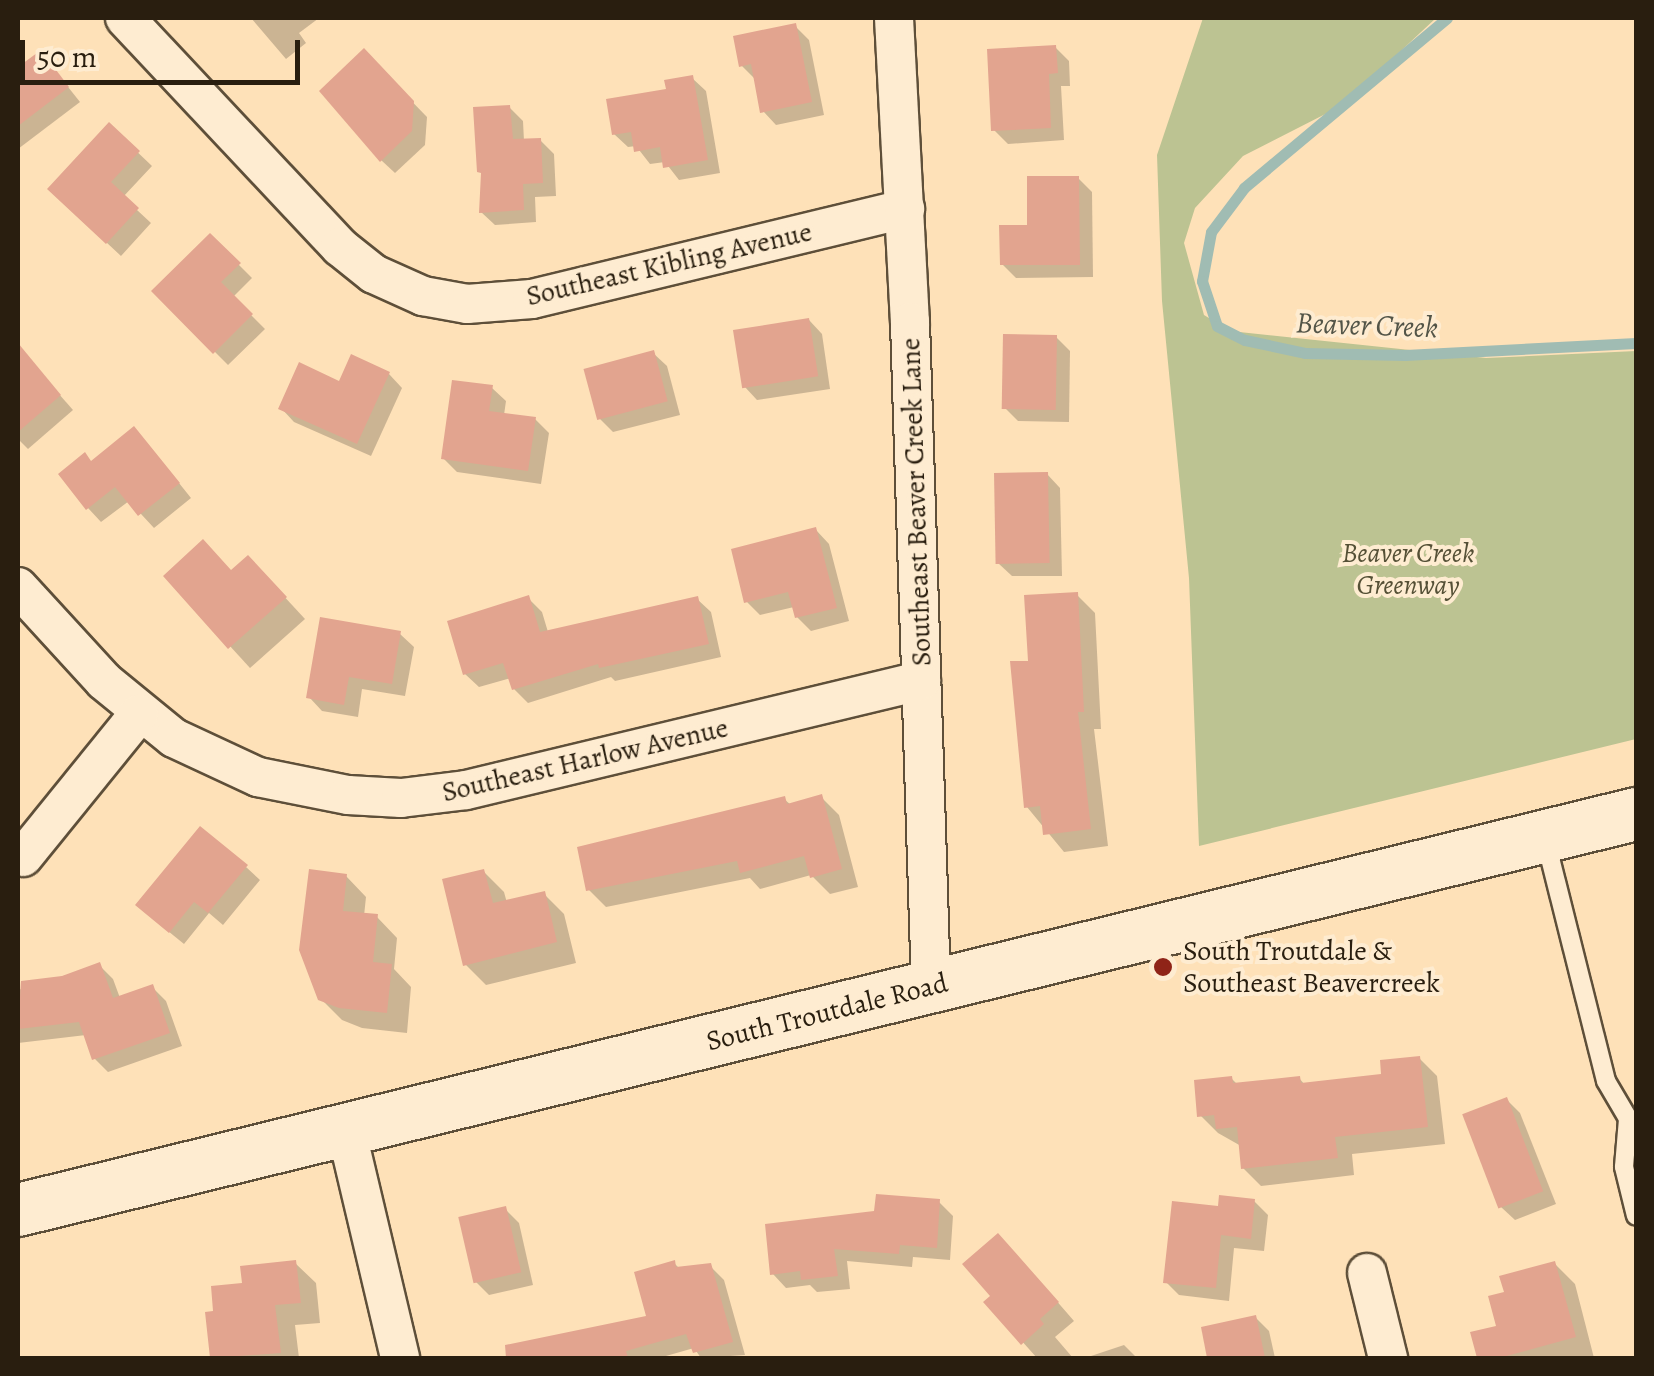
<!DOCTYPE html>
<html>
<head>
<meta charset="utf-8">
<style>
  body { margin:0 }
  #map { position:relative; width:1654px; height:1376px; overflow:hidden; background:#fee1b8; font-family:Alegreya,serif }
  div>[style] { position:absolute }
  .green>* { inset:0; background:#bcc392 }
  .shadow>* { inset:0; background:#0003 }
  .stream>* { height:11px; margin:-5.5px; padding:0 5.5px; transform-origin:5.5px; border-radius:5.5px; background:#a0bcb3 }
  .building>* { inset:0; background:#e2a48f; transform-origin:0 0 }
  .roads { filter:drop-shadow(2px 0 #5e4f39) drop-shadow(-2px 0 #5e4f39) drop-shadow(0 2px #5e4f39) drop-shadow(0 -2px #5e4f39) }
  .service>* { height:18px; margin:-9px; padding:0 9px; transform-origin:9px; border-radius:9px; background:#feecd1 }
  .minor>* { height:38px; margin:-19px; padding:0 19px; transform-origin:19px; border-radius:19px; background:#feecd1 }
  .secondary>* { height:52px; margin:-26px; padding:0 26px; transform-origin:26px; border-radius:26px; background:#feecd1 }
  .dots>* { width:28px; height:28px; translate:-50% -50%; box-sizing:border-box; border:5px solid #feecd1; border-radius:50% }
  span { translate:-50% -50%; white-space:nowrap; text-align:center; line-height:1.15; -webkit-text-stroke:8px #feecd1; paint-order:stroke }
  .street-label { font-size:28px; color:#291e0f }
  .park-label { font-size:28px; color:#555036; font-style:italic }
  .poi-label { font-size:28px; color:#291e0f }
  .left { translate:0 -50%; text-align:left }
  .water-label { font-size:30px; color:#535548; font-style:italic }
  .frame { position:absolute; inset:0; border:20px solid #291e0f; pointer-events:none }
  .scale { position:absolute; left:20px; top:40px; width:280px; height:45px; box-sizing:border-box; border:5px solid #291e0f; border-top:0; padding-left:12px; font-size:30px; line-height:35px; white-space:nowrap; color:#291e0f; -webkit-text-stroke:8px #feecd1; paint-order:stroke }
</style>
</head>
<body>
<div id="map">
  <div class="green">
    <div style="clip-path:polygon(1203px 18px,1436px 18px,1343px 105px,1243px 156px,1195px 208px,1184px 243px,1204px 315px,1230px 331px,1486px 358px,1636px 351px,1636px 739px,1199px 846px,1189px 578px,1162px 301px,1157px 155px)"></div>
  </div>
  <div class="shadow">
    <div style="clip-path:polygon(251px 18px,319px 18px,299px 33px,306px 43px,286px 59px)"></div>
    <div style="clip-path:polygon(795px 26px,809px 40px,824px 115px,776px 125px,763px 111px,756px 80px,741px 65px)"></div>
    <div style="clip-path:polygon(1055px 47px,1069px 61px,1070px 86px,1061px 86px,1064px 140px,1008px 144px,994px 130px)"></div>
    <div style="clip-path:polygon(364px 52px,427px 117px,425px 145px,395px 173px,381px 160px)"></div>
    <div style="clip-path:polygon(41px 53px,80px 102px,18px 149px,18px 70px)"></div>
    <div style="clip-path:polygon(692px 78px,706px 91px,720px 173px,679px 180px,665px 162px,650px 164px,636px 146px,628px 147px,614px 134px)"></div>
    <div style="clip-path:polygon(509px 107px,523px 121px,524px 141px,540px 140px,554px 154px,556px 196px,535px 197px,536px 222px,495px 225px,481px 212px)"></div>
    <div style="clip-path:polygon(109px 125px,152px 166px,123px 197px,151px 223px,121px 256px,63px 202px)"></div>
    <div style="clip-path:polygon(1078px 178px,1092px 192px,1093px 277px,1016px 278px,1002px 264px)"></div>
    <div style="clip-path:polygon(210px 236px,252px 278px,233px 297px,265px 329px,228px 365px,154px 291px)"></div>
    <div style="clip-path:polygon(809px 320px,822px 334px,830px 389px,757px 400px,744px 386px)"></div>
    <div style="clip-path:polygon(1056px 337px,1070px 351px,1069px 422px,1018px 421px,1005px 408px)"></div>
    <div style="clip-path:polygon(22px 352px,73px 410px,28px 449px,18px 439px,18px 356px)"></div>
    <div style="clip-path:polygon(653px 353px,667px 366px,680px 415px,613px 432px,600px 419px)"></div>
    <div style="clip-path:polygon(389px 374px,402px 388px,371px 456px,294px 422px,281px 408px,340px 384px)"></div>
    <div style="clip-path:polygon(492px 388px,506px 401px,504px 415px,535px 419px,549px 433px,541px 484px,457px 472px,443px 458px)"></div>
    <div style="clip-path:polygon(147px 443px,191px 498px,154px 528px,129px 501px,101px 522px,88px 508px,92px 463px)"></div>
    <div style="clip-path:polygon(1047px 474px,1060px 488px,1062px 576px,1012px 576px,998px 563px)"></div>
    <div style="clip-path:polygon(816px 530px,829px 544px,849px 621px,811px 631px,797px 617px,794px 607px,760px 615px,747px 602px)"></div>
    <div style="clip-path:polygon(232px 572px,268px 579px,305px 619px,250px 668px,166px 576px)"></div>
    <div style="clip-path:polygon(1077px 595px,1095px 613px,1101px 729px,1094px 729px,1108px 846px,1064px 852px,1027px 807px,1030px 663px)"></div>
    <div style="clip-path:polygon(528px 598px,542px 612px,548px 632px,697px 599px,711px 612px,721px 657px,615px 681px,611px 677px,528px 703px,514px 689px,511px 678px,479px 687px,465px 674px)"></div>
    <div style="clip-path:polygon(400px 634px,414px 647px,405px 696px,362px 689px,358px 717px,322px 711px,309px 697px)"></div>
    <div style="clip-path:polygon(821px 797px,839px 815px,858px 887px,830px 894px,811px 875px,760px 889px,750px 878px,606px 907px,588px 889px,784px 799px,791px 805px)"></div>
    <div style="clip-path:polygon(246px 867px,260px 880px,223px 925px,209px 913px,184px 944px,152px 918px)"></div>
    <div style="clip-path:polygon(483px 871px,504px 892px,507px 903px,544px 894px,564px 914px,576px 963px,486px 985px,465px 964px)"></div>
    <div style="clip-path:polygon(346px 876px,366px 897px,364px 916px,377px 917px,397px 938px,394px 969px,411px 987px,407px 1033px,362px 1028px,342px 1020px,321px 999px)"></div>
    <div style="clip-path:polygon(99px 965px,113px 979px,120px 998px,152px 987px,166px 1001px,182px 1046px,108px 1072px,95px 1059px,86px 1035px,18px 1043px,18px 990px)"></div>
    <div style="clip-path:polygon(1419px 1058px,1437px 1076px,1445px 1144px,1352px 1154px,1354px 1175px,1261px 1186px,1243px 1168px,1241px 1146px,1218px 1133px,1200px 1115px,1231px 1078px,1238px 1085px,1299px 1078px,1305px 1085px,1384px 1076px)"></div>
    <div style="clip-path:polygon(1507px 1100px,1520px 1113px,1556px 1204px,1515px 1220px,1501px 1207px)"></div>
    <div style="clip-path:polygon(1254px 1201px,1268px 1215px,1264px 1251px,1234px 1248px,1229px 1301px,1179px 1295px,1166px 1282px,1220px 1208px)"></div>
    <div style="clip-path:polygon(939px 1202px,953px 1216px,950px 1260px,913px 1257px,912px 1267px,847px 1261px,850px 1289px,817px 1292px,810px 1285px,786px 1288px,773px 1274px)"></div>
    <div style="clip-path:polygon(505px 1209px,519px 1223px,533px 1285px,489px 1295px,476px 1282px)"></div>
    <div style="clip-path:polygon(1015px 1253px,1074px 1321px,1055px 1337px,1073px 1358px,1037px 1358px,987px 1302px)"></div>
    <div style="clip-path:polygon(295px 1263px,316px 1283px,320px 1323px,295px 1325px,299px 1358px,213px 1358px,207px 1314px,216px 1313px,245px 1285px)"></div>
    <div style="clip-path:polygon(674px 1263px,680px 1269px,710px 1266px,724px 1280px,745px 1355px,701px 1358px,694px 1348px,659px 1358px,525px 1358px,522px 1344px,650px 1317px)"></div>
    <div style="clip-path:polygon(1554px 1263px,1575px 1284px,1594px 1358px,1480px 1358px,1473px 1334px,1499px 1327px,1507px 1293px)"></div>
    <div style="clip-path:polygon(1256px 1318px,1269px 1331px,1275px 1358px,1210px 1358px,1203px 1329px)"></div>
    <div style="clip-path:polygon(1124px 1345px,1137px 1358px,1085px 1358px)"></div>
  </div>
  <div class="stream">
    <div style="left:1447px;top:18px;width:265px;rotate:140.1deg"></div>
    <div style="left:1244px;top:188px;width:55px;rotate:126.9deg"></div>
    <div style="left:1211px;top:232px;width:50px;rotate:100.4deg"></div>
    <div style="left:1202px;top:281px;width:47px;rotate:71.6deg"></div>
    <div style="left:1217px;top:326px;width:31px;rotate:27deg"></div>
    <div style="left:1245px;top:340px;width:61px;rotate:12.2deg"></div>
    <div style="left:1305px;top:353px;width:100px;rotate:1.1deg"></div>
    <div style="left:1405px;top:355px;width:231px;rotate:-3deg"></div>
  </div>
  <div class="building">
    <div style="clip-path:polygon(796px 23px,812px 102px,760px 113px,751px 64px,739px 67px,733px 36px)"></div>
    <div style="clip-path:polygon(1056px 45px,1058px 73px,1049px 74px,1051px 128px,991px 131px,987px 49px)"></div>
    <div style="clip-path:polygon(364px 48px,414px 101px,412px 131px,380px 162px,319px 91px)"></div>
    <div style="clip-path:polygon(41px 50px,69px 87px,18px 126px,18px 67px)"></div>
    <div style="clip-path:polygon(693px 75px,708px 160px,663px 168px,660px 147px,634px 152px,631px 132px,612px 135px,606px 99px,666px 89px,664px 80px)"></div>
    <div style="clip-path:polygon(510px 105px,513px 139px,541px 138px,543px 183px,523px 184px,524px 210px,479px 213px,481px 173px,477px 172px,473px 107px)"></div>
    <div style="clip-path:polygon(109px 122px,140px 151px,111px 182px,139px 208px,106px 244px,47px 189px)"></div>
    <div style="clip-path:polygon(1027px 176px,1079px 176px,1080px 265px,1000px 265px,999px 225px,1027px 225px)"></div>
    <div style="clip-path:polygon(210px 233px,241px 263px,221px 282px,253px 314px,213px 354px,151px 291px)"></div>
    <div style="left:809px;top:318px;width:59px;height:77px;rotate:81deg"></div>
    <div style="left:1003px;top:334px;width:54px;height:75px;rotate:1deg"></div>
    <div style="clip-path:polygon(18px 343px,61px 395px,18px 432px)"></div>
    <div style="left:654px;top:350px;width:53px;height:73px;rotate:75deg"></div>
    <div style="clip-path:polygon(351px 354px,390px 372px,357px 444px,278px 409px,299px 362px,339px 381px)"></div>
    <div style="clip-path:polygon(452px 380px,493px 385px,489px 411px,536px 417px,528px 471px,441px 459px)"></div>
    <div style="clip-path:polygon(134px 426px,180px 483px,138px 516px,115px 487px,86px 510px,58px 474px,85px 452px,91px 461px)"></div>
    <div style="left:1048px;top:472px;width:91px;height:54px;rotate:89deg"></div>
    <div style="clip-path:polygon(816px 527px,837px 608px,795px 618px,788px 592px,744px 603px,731px 549px)"></div>
    <div style="clip-path:polygon(203px 539px,231px 570px,248px 555px,287px 597px,228px 649px,163px 576px)"></div>
    <div style="clip-path:polygon(1078px 592px,1084px 712px,1078px 712px,1091px 829px,1043px 835px,1040px 806px,1024px 808px,1010px 661px,1028px 661px,1024px 595px)"></div>
    <div style="clip-path:polygon(529px 595px,540px 632px,698px 596px,709px 644px,599px 668px,598px 664px,512px 690px,503px 663px,463px 675px,447px 621px)"></div>
    <div style="clip-path:polygon(320px 617px,401px 631px,392px 684px,349px 677px,344px 705px,306px 698px)"></div>
    <div style="clip-path:polygon(822px 794px,842px 869px,810px 878px,804px 856px,740px 873px,737px 861px,586px 891px,577px 847px,785px 796px,787px 804px)"></div>
    <div style="clip-path:polygon(200px 826px,248px 865px,208px 913px,194px 902px,169px 933px,135px 905px)"></div>
    <div style="clip-path:polygon(309px 869px,347px 874px,343px 911px,378px 914px,373px 962px,392px 964px,387px 1013px,339px 1008px,318px 1000px,299px 950px)"></div>
    <div style="clip-path:polygon(484px 869px,493px 903px,545px 891px,557px 942px,463px 966px,442px 879px)"></div>
    <div style="clip-path:polygon(100px 962px,113px 998px,153px 984px,170px 1033px,92px 1060px,79px 1022px,18px 1029px,21px 981px,62px 976px)"></div>
    <div style="clip-path:polygon(1420px 1056px,1428px 1127px,1335px 1137px,1338px 1158px,1241px 1169px,1237px 1127px,1216px 1129px,1214px 1115px,1197px 1117px,1194px 1080px,1232px 1076px,1233px 1083px,1300px 1076px,1301px 1083px,1381px 1074px,1380px 1060px)"></div>
    <div style="left:1507px;top:1097px;width:101px;height:48px;rotate:69deg"></div>
    <div style="clip-path:polygon(876px 1194px,940px 1199px,937px 1248px,900px 1245px,899px 1254px,834px 1249px,838px 1276px,801px 1280px,800px 1271px,770px 1275px,765px 1224px,874px 1211px)"></div>
    <div style="clip-path:polygon(1219px 1195px,1255px 1199px,1251px 1239px,1221px 1235px,1216px 1288px,1163px 1283px,1172px 1201px,1218px 1206px)"></div>
    <div style="left:506px;top:1206px;width:68px;height:49px;rotate:77deg"></div>
    <div style="clip-path:polygon(998px 1233px,1059px 1302px,1040px 1319px,1044px 1324px,1021px 1345px,983px 1302px,990px 1296px,962px 1264px)"></div>
    <div style="clip-path:polygon(296px 1260px,301px 1303px,275px 1305px,281px 1353px,210px 1358px,205px 1312px,213px 1311px,211px 1286px,242px 1283px,240px 1266px)"></div>
    <div style="clip-path:polygon(675px 1260px,676px 1267px,711px 1263px,733px 1342px,693px 1353px,686px 1334px,626px 1351px,628px 1358px,506px 1358px,505px 1345px,646px 1316px,634px 1272px)"></div>
    <div style="clip-path:polygon(1555px 1261px,1576px 1337px,1499px 1358px,1477px 1358px,1470px 1332px,1496px 1326px,1488px 1296px,1504px 1292px,1499px 1276px)"></div>
    <div style="clip-path:polygon(1256px 1315px,1265px 1358px,1207px 1358px,1201px 1327px)"></div>
  </div>
  <div class="roads">
    <div class="service">
      <div style="left:1546px;top:842px;width:246px;rotate:75.9deg"></div>
      <div style="left:1606px;top:1081px;width:59px;rotate:59.5deg"></div>
      <div style="left:1628px;top:1119px;width:48px;rotate:94.8deg"></div>
      <div style="left:1624px;top:1167px;width:50px;rotate:76.2deg"></div>
    </div>
    <div class="minor">
      <div style="left:125px;top:18px;width:314px;rotate:46.8deg"></div>
      <div style="left:340px;top:247px;width:43px;rotate:38.5deg"></div>
      <div style="left:374px;top:274px;width:54px;rotate:24.2deg"></div>
      <div style="left:423px;top:296px;width:45px;rotate:10.3deg"></div>
      <div style="left:467px;top:304px;width:65px;rotate:-4.4deg"></div>
      <div style="left:532px;top:299px;width:384px;rotate:-13.6deg"></div>
      <div style="left:894px;top:18px;width:304px;rotate:87deg"></div>
      <div style="left:910px;top:322px;width:665px;rotate:88.19deg"></div>
      <div style="left:18px;top:587px;width:127px;rotate:47.5deg"></div>
      <div style="left:104px;top:681px;width:90px;rotate:39.2deg"></div>
      <div style="left:174px;top:738px;width:93px;rotate:24.9deg"></div>
      <div style="left:258px;top:777px;width:92px;rotate:11.3deg"></div>
      <div style="left:348px;top:795px;width:53px;rotate:3.2deg"></div>
      <div style="left:401px;top:798px;width:65px;rotate:-7deg"></div>
      <div style="left:466px;top:790px;width:468px;rotate:-13.5deg"></div>
      <div style="left:23px;top:857px;width:184px;rotate:-51deg"></div>
      <div style="left:346px;top:1129px;width:235px;rotate:76.7deg"></div>
      <div style="left:1367px;top:1273px;width:88px;rotate:76.1deg"></div>
    </div>
    <div class="secondary">
      <div style="left:18px;top:1210px;width:1666px;rotate:-13.75deg"></div>
    </div>
  </div>
  <div class="dots">
    <div style="left:1163px;top:967px;background:#8f2418"></div>
  </div>
  <div class="street-label">
    <span style="left:669px;top:264px;rotate:-13deg">Southeast Kibling Avenue</span>
    <span style="left:916px;top:502px;rotate:-92deg">Southeast Beaver Creek Lane</span>
    <span style="left:585px;top:760px;rotate:-13deg">Southeast Harlow Avenue</span>
    <span style="left:827px;top:1012px;rotate:-14deg">South Troutdale Road</span>
  </div>
  <div class="park-label">
    <span style="left:1408px;top:569px">Beaver Creek<br>Greenway</span>
  </div>
  <div class="poi-label">
    <span class="left" style="left:1183px;top:967px">South Troutdale &amp;<br>Southeast Beavercreek</span>
  </div>
  <div class="water-label">
    <span style="left:1367px;top:325px;rotate:2deg">Beaver Creek</span>
  </div>
  <div class="frame"></div>
  <div class="scale">50 m</div>
</div>
</body>
</html>
